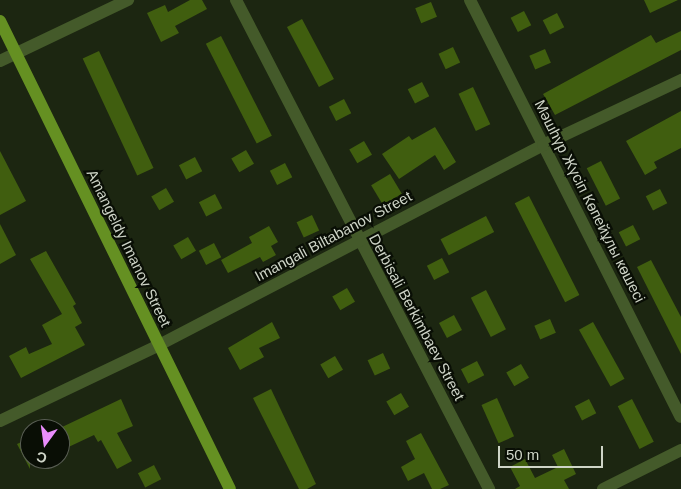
<!DOCTYPE html>
<html>
<head>
<meta charset="utf-8">
<style>
  body { margin:0 }
  #map { position:relative; width:681px; height:489px; overflow:hidden; background:#1c2611; font-family:Helvetica,sans-serif }
  div>[style] { position:absolute }
  .building>* { inset:0; background:#405e0f; transform-origin:0 0 }
  .minor>* { height:12px; margin:-6px; padding:0 6px; transform-origin:6px; border-radius:6px; background:#445a2a }
  .major>* { height:12px; margin:-6px; padding:0 6px; transform-origin:6px; border-radius:6px; background:#659022 }
  span { translate:-50% -50%; white-space:nowrap; text-align:center; line-height:1.15; -webkit-text-stroke:4.5px #090e05; paint-order:stroke }
  .street-label { font-size:15px; color:#ced4c7 }
  .north { position:absolute; left:20px; top:419px; width:50px; height:50px; box-sizing:border-box; background:#090e05; border:1px solid #585d53; border-radius:50%; rotate:194deg; font-size:14px; font-weight:700; line-height:20px; text-align:center; color:#ced4c7 }
  .north::after { content:''; display:block; margin:auto; width:18px; height:22px; background:#ea8dfc; clip-path:polygon(50% 0,100% 100%,50% 72%,0 100%) }
  .scale { position:absolute; left:498px; top:446px; width:105px; height:22px; box-sizing:border-box; border:2px solid #ced4c7; border-top:0; padding-left:6px; font-size:15px; line-height:18px; white-space:nowrap; color:#ced4c7; -webkit-text-stroke:4px #090e05; paint-order:stroke }
</style>
</head>
<body>
<div id="map">
  <div class="building">
    <div style="clip-path:polygon(190px 0,202px 0,207px 9px,175px 26px,179px 33px,161px 42px,147px 13px,165px 5px,168px 12px)"></div>
    <div style="clip-path:polygon(644px 0,678px 0,650px 13px)"></div>
    <div style="left:431px;top:2px;width:16px;height:17px;rotate:68deg"></div>
    <div style="left:524px;top:11px;width:16px;height:15px;rotate:63deg"></div>
    <div style="left:557px;top:13px;width:16px;height:16px;rotate:63deg"></div>
    <div style="left:302px;top:19px;width:68px;height:17px;rotate:62deg"></div>
    <div style="clip-path:polygon(681px 31px,681px 50px,555px 115px,543px 94px,651px 35px,656px 43px)"></div>
    <div style="left:221px;top:36px;width:112px;height:17px;rotate:63deg"></div>
    <div style="left:453px;top:47px;width:17px;height:16px;rotate:65deg"></div>
    <div style="left:545px;top:49px;width:15px;height:17px;rotate:67deg"></div>
    <div style="left:99px;top:51px;width:129px;height:18px;rotate:65deg"></div>
    <div style="left:422px;top:82px;width:16px;height:16px;rotate:63deg"></div>
    <div style="left:473px;top:87px;width:41px;height:16px;rotate:65deg"></div>
    <div style="left:344px;top:99px;width:16px;height:17px;rotate:63deg"></div>
    <div style="clip-path:polygon(681px 111px,681px 148px,654px 162px,657px 168px,645px 175px,626px 141px)"></div>
    <div style="clip-path:polygon(435px 127px,456px 162px,444px 170px,435px 155px,399px 179px,382px 154px,409px 136px,412px 140px)"></div>
    <div style="left:364px;top:141px;width:16px;height:17px;rotate:60deg"></div>
    <div style="left:246px;top:150px;width:16px;height:17px;rotate:60deg"></div>
    <div style="clip-path:polygon(0 151px,26px 201px,0 215px)"></div>
    <div style="left:195px;top:157px;width:16px;height:18px;rotate:63deg"></div>
    <div style="left:601px;top:161px;width:42px;height:16px;rotate:63deg"></div>
    <div style="left:285px;top:163px;width:16px;height:17px;rotate:63deg"></div>
    <div style="left:390px;top:174px;width:23px;height:22px;rotate:59deg"></div>
    <div style="left:166px;top:188px;width:16px;height:17px;rotate:60deg"></div>
    <div style="left:660px;top:189px;width:16px;height:16px;rotate:63deg"></div>
    <div style="left:215px;top:194px;width:16px;height:18px;rotate:63deg"></div>
    <div style="left:529px;top:196px;width:111px;height:16px;rotate:63deg"></div>
    <div style="left:312px;top:215px;width:17px;height:17px;rotate:65deg"></div>
    <div style="left:486px;top:216px;width:18px;height:51px;rotate:63deg"></div>
    <div style="clip-path:polygon(0 224px,16px 255px,0 264px)"></div>
    <div style="left:633px;top:225px;width:16px;height:16px;rotate:63deg"></div>
    <div style="clip-path:polygon(269px 226px,278px 242px,271px 246px,276px 255px,263px 262px,260px 257px,228px 273px,221px 260px,252px 243px,249px 237px)"></div>
    <div style="left:188px;top:237px;width:16px;height:17px;rotate:60deg"></div>
    <div style="left:214px;top:243px;width:16px;height:17px;rotate:63deg"></div>
    <div style="clip-path:polygon(46px 251px,76px 304px,73px 306px,82px 323px,75px 327px,85px 345px,21px 378px,9px 356px,26px 347px,29px 354px,52px 344px,42px 325px,62px 314px,30px 259px)"></div>
    <div style="left:442px;top:258px;width:16px;height:17px;rotate:63deg"></div>
    <div style="clip-path:polygon(651px 260px,681px 317px,681px 354px,637px 267px)"></div>
    <div style="left:347px;top:288px;width:16px;height:17px;rotate:60deg"></div>
    <div style="left:486px;top:290px;width:44px;height:17px;rotate:63deg"></div>
    <div style="left:454px;top:315px;width:17px;height:17px;rotate:62deg"></div>
    <div style="left:550px;top:319px;width:15px;height:17px;rotate:67deg"></div>
    <div style="clip-path:polygon(272px 322px,280px 338px,259px 348px,264px 357px,240px 370px,228px 348px)"></div>
    <div style="left:593px;top:322px;width:65px;height:16px;rotate:61deg"></div>
    <div style="left:383px;top:353px;width:17px;height:17px;rotate:65deg"></div>
    <div style="left:335px;top:356px;width:16px;height:17px;rotate:60deg"></div>
    <div style="left:477px;top:361px;width:16px;height:18px;rotate:63deg"></div>
    <div style="left:521px;top:364px;width:16px;height:17px;rotate:60deg"></div>
    <div style="clip-path:polygon(271px 389px,316px 484px,307px 489px,299px 489px,253px 398px)"></div>
    <div style="left:401px;top:393px;width:16px;height:17px;rotate:60deg"></div>
    <div style="left:497px;top:398px;width:42px;height:17px;rotate:66deg"></div>
    <div style="clip-path:polygon(121px 399px,133px 426px,117px 433px,132px 461px,117px 469px,101px 440px,98px 442px,94px 435px,60px 451px,60px 428px)"></div>
    <div style="left:589px;top:399px;width:16px;height:16px;rotate:63deg"></div>
    <div style="left:632px;top:399px;width:48px;height:16px;rotate:63deg"></div>
    <div style="clip-path:polygon(421px 433px,449px 485px,440px 489px,432px 489px,424px 473px,408px 481px,401px 467px,415px 459px,406px 441px)"></div>
    <div style="clip-path:polygon(30px 438px,30px 469px,17px 444px)"></div>
    <div style="clip-path:polygon(564px 449px,576px 474px,564px 480px,569px 489px,515px 489px,520px 486px,510px 467px,525px 459px,535px 478px,558px 467px,552px 455px)"></div>
    <div style="left:154px;top:465px;width:16px;height:18px;rotate:63deg"></div>
  </div>
  <div class="minor">
    <div style="left:236px;top:0;width:551px;rotate:62.64deg"></div>
    <div style="left:470px;top:0;width:467px;rotate:63.2deg"></div>
    <div style="left:0;top:61px;width:142px;rotate:-25.5deg"></div>
    <div style="left:0;top:421px;width:176px;rotate:-25.5deg"></div>
    <div style="left:159px;top:345px;width:433px;rotate:-27.5deg"></div>
    <div style="left:543px;top:145px;width:153px;rotate:-25.2deg"></div>
    <div style="left:603px;top:489px;width:87px;rotate:-26.6deg"></div>
  </div>
  <div class="major">
    <div style="left:0;top:21px;width:521px;rotate:63.83deg"></div>
  </div>
  <div class="street-label">
    <span style="left:590px;top:201px;rotate:63deg">Мәшһүр Жүсіп Көпейұлы көшесі</span>
    <span style="left:333px;top:236px;rotate:-28deg">Imangali Biltabanov Street</span>
    <span style="left:129px;top:248px;rotate:64deg">Amangeldy Imanov Street</span>
    <span style="left:417px;top:317px;rotate:62deg">Derbisali Berkimbaev Street</span>
  </div>
  <div class="north">С</div>
  <div class="scale">50 m</div>
</div>
</body>
</html>
